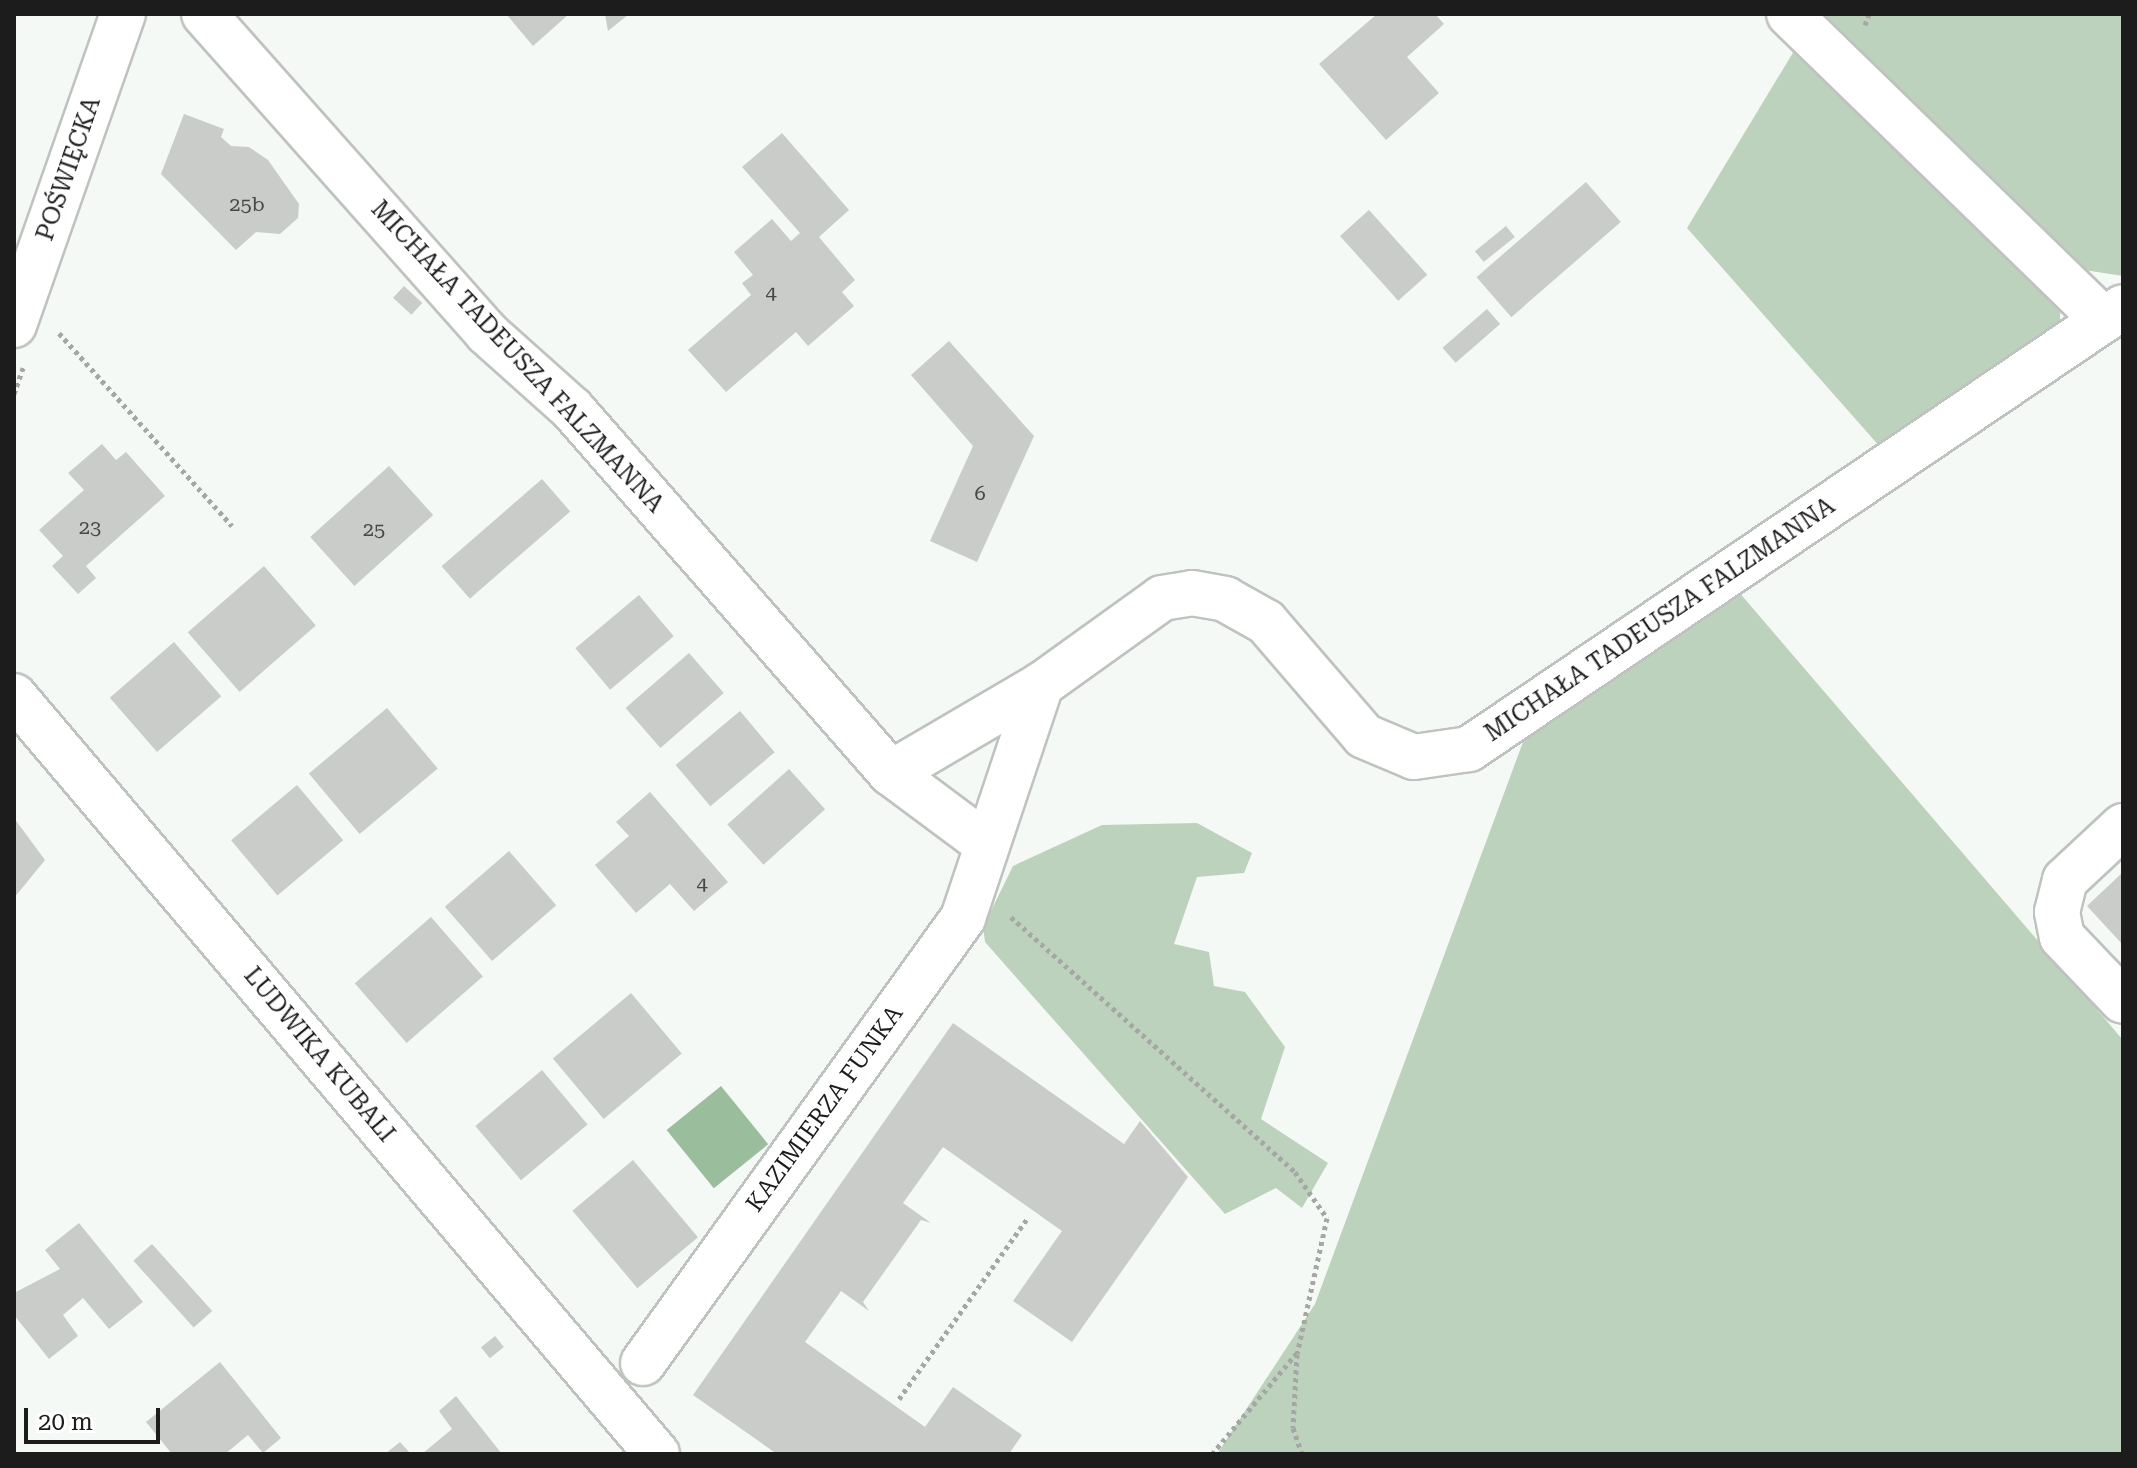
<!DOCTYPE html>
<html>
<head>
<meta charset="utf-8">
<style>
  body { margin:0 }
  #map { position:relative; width:2137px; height:1468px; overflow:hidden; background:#f5f9f5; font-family:"Roboto Serif",serif }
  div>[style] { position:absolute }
  .green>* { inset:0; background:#bcd2bc }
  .water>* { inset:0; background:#9abd9b; transform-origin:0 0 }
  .building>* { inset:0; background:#c9ccc9; transform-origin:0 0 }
  .path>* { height:5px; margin-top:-2.5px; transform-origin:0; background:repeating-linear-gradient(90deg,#a4a7a4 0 4px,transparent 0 8px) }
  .roads { filter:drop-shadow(2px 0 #bfc3bf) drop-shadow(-2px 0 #bfc3bf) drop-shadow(0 2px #bfc3bf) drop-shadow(0 -2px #bfc3bf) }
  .minor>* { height:44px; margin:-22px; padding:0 22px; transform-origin:22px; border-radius:22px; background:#fff }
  span { translate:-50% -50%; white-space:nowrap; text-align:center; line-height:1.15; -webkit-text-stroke:8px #fff; paint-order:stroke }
  .number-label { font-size:20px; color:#464846 }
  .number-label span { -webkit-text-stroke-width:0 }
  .street-label { font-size:24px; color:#1b1c1b }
  .frame { position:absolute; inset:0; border:16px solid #1b1c1b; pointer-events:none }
  .scale { position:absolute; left:24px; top:1408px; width:136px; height:36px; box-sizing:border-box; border:4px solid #1b1c1b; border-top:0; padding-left:10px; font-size:24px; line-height:28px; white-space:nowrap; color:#1b1c1b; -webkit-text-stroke:6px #fff; paint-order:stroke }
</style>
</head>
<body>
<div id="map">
  <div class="green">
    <div style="clip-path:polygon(1816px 14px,2123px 14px,2123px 276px,2078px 269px)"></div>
    <div style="clip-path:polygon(1800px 41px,2061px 300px,2059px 333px,1881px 448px,1687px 228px)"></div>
    <div style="clip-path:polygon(1738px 591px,2123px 1040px,2123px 1454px,1217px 1454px,1315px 1304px,1523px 742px)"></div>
    <div style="clip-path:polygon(1197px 823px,1252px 853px,1244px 873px,1197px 877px,1174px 944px,1209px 952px,1214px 986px,1245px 992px,1285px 1047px,1261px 1119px,1328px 1163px,1302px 1208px,1276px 1188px,1225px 1214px,985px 942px,983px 927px,1013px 866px,1102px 825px)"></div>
  </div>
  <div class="water">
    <div style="left:721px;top:1086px;width:75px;height:70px;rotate:51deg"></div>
  </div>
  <div class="building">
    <div style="clip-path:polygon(506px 14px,569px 14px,533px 46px)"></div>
    <div style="clip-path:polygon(605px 14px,629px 14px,608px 31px)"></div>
    <div style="clip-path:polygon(1377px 14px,1435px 14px,1444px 24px,1407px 57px,1439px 93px,1386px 140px,1319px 64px)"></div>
    <div style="clip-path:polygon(184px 114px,224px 129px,221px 137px,231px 146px,249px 147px,268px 160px,299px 204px,298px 218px,280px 234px,256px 232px,236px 250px,161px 174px)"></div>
    <div style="clip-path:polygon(782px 133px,849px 210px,819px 237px,855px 280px,842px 292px,854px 306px,808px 346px,796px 332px,726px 392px,688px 350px,751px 295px,742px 283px,753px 275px,734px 252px,772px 219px,791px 241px,800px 233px,742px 167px)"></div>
    <div style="left:1586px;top:182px;width:53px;height:145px;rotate:49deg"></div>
    <div style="left:1369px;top:210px;width:87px;height:39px;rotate:48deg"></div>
    <div style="left:1506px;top:226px;width:14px;height:40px;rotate:51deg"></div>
    <div style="left:404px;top:286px;width:25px;height:16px;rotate:43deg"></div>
    <div style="left:1487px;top:309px;width:20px;height:59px;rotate:49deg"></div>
    <div style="clip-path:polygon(949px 341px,1034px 436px,977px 562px,930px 541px,973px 446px,911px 375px)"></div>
    <div style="clip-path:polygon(102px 444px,116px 460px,126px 452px,165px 496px,86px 566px,96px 578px,78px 594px,52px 566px,63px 556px,39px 530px,84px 490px,68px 473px)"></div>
    <div style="left:389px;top:466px;width:66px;height:106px;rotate:48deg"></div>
    <div style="left:542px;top:479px;width:43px;height:133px;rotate:49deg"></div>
    <div style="left:264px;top:566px;width:79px;height:101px;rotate:49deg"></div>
    <div style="left:639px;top:595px;width:54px;height:83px;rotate:50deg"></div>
    <div style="left:174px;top:642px;width:72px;height:85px;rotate:49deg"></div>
    <div style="left:689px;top:653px;width:53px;height:84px;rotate:49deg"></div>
    <div style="left:387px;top:708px;width:79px;height:102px;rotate:50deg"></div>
    <div style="left:740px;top:711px;width:54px;height:84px;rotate:50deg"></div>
    <div style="left:789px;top:769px;width:54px;height:83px;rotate:48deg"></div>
    <div style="left:297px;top:785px;width:72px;height:86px;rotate:50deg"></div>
    <div style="clip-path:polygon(650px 792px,728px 882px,694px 911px,670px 884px,636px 913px,595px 865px,629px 836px,616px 822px)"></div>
    <div style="clip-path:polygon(14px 818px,45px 860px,14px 898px)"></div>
    <div style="left:509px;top:851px;width:72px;height:85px;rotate:49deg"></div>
    <div style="clip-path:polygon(2123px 872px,2123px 945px,2087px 906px)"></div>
    <div style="left:431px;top:917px;width:79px;height:101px;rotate:49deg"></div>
    <div style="left:631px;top:993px;width:79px;height:102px;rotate:50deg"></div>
    <div style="clip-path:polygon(953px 1023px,1124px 1144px,1140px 1121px,1188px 1177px,1072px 1342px,1013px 1301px,1062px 1231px,943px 1147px,903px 1203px,931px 1223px,921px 1220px,863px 1302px,869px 1311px,841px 1291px,805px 1342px,925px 1427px,953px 1387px,1022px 1435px,1009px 1454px,777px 1454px,693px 1395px)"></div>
    <div style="left:542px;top:1070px;width:71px;height:87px;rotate:50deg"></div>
    <div style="left:633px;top:1160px;width:101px;height:79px;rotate:50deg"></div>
    <div style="clip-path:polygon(79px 1223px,143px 1302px,109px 1329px,83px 1298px,63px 1315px,78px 1336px,49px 1359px,14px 1315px,14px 1293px,60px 1269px,45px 1250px)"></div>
    <div style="left:152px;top:1244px;width:90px;height:25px;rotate:48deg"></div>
    <div style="left:495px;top:1336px;width:14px;height:18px;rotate:51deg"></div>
    <div style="clip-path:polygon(220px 1362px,281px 1438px,263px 1453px,248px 1435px,225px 1454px,172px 1454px,146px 1422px)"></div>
    <div style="clip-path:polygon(456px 1396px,471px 1415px,502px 1454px,422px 1454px,452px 1429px,439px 1411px)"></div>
    <div style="clip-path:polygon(400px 1442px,411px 1454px,385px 1454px)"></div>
  </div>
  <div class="path">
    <div style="left:1865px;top:25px;width:12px;rotate:-70deg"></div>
    <div style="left:59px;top:333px;width:259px;rotate:48.1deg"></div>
    <div style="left:14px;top:394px;width:28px;rotate:-71deg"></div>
    <div style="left:1011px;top:917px;width:382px;rotate:41.9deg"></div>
    <div style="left:1295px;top:1172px;width:56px;rotate:55.2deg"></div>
    <div style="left:1327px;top:1218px;width:139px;rotate:102.4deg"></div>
    <div style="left:1297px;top:1354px;width:74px;rotate:93.1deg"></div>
    <div style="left:1293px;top:1428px;width:28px;rotate:71deg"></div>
    <div style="left:899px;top:1399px;width:221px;rotate:-54.6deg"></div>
    <div style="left:1212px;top:1454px;width:131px;rotate:-50deg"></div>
  </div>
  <div class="roads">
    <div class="minor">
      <div style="left:204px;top:14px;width:426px;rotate:48.4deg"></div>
      <div style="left:487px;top:333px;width:114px;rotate:41.8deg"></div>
      <div style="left:572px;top:409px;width:484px;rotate:48.8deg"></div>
      <div style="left:891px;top:773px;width:117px;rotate:36.7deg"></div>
      <div style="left:1789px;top:14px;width:439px;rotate:44.2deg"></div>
      <div style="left:14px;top:325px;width:330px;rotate:-70.7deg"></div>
      <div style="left:14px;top:696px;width:994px;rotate:49.69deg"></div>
      <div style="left:891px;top:773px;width:174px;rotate:-30.4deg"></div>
      <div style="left:1041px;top:685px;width:149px;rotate:-35.7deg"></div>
      <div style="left:1162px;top:598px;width:30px;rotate:-9deg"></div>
      <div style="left:1192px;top:593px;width:34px;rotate:10deg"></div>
      <div style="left:1225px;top:599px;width:47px;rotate:29.3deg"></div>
      <div style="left:1266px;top:622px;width:150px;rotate:49.3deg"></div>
      <div style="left:1364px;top:736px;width:54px;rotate:22.8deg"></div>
      <div style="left:1414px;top:757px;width:56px;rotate:-8.3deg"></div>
      <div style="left:1469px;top:749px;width:789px;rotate:-34.05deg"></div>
      <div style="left:2123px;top:826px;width:79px;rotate:137deg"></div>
      <div style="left:2065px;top:880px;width:33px;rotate:104deg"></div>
      <div style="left:2057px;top:912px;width:25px;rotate:79deg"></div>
      <div style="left:2062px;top:937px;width:88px;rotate:46.4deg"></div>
      <div style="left:643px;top:1363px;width:548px;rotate:-54.28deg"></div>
      <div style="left:963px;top:918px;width:246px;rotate:-71.5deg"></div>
    </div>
  </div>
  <div class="number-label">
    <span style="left:247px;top:204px">25b</span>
    <span style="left:771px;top:292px">4</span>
    <span style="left:980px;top:493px">6</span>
    <span style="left:90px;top:527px">23</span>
    <span style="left:374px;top:529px">25</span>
    <span style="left:702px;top:883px">4</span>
  </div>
  <div class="street-label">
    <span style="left:69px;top:169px;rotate:-71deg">POŚWIĘCKA</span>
    <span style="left:517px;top:357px;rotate:47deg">MICHAŁA TADEUSZA FALZMANNA</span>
    <span style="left:1660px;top:620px;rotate:-34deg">MICHAŁA TADEUSZA FALZMANNA</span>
    <span style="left:319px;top:1055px;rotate:50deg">LUDWIKA KUBALI</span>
    <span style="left:825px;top:1109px;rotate:-54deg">KAZIMIERZA FUNKA</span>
  </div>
  <div class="frame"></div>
  <div class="scale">20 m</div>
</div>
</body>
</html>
